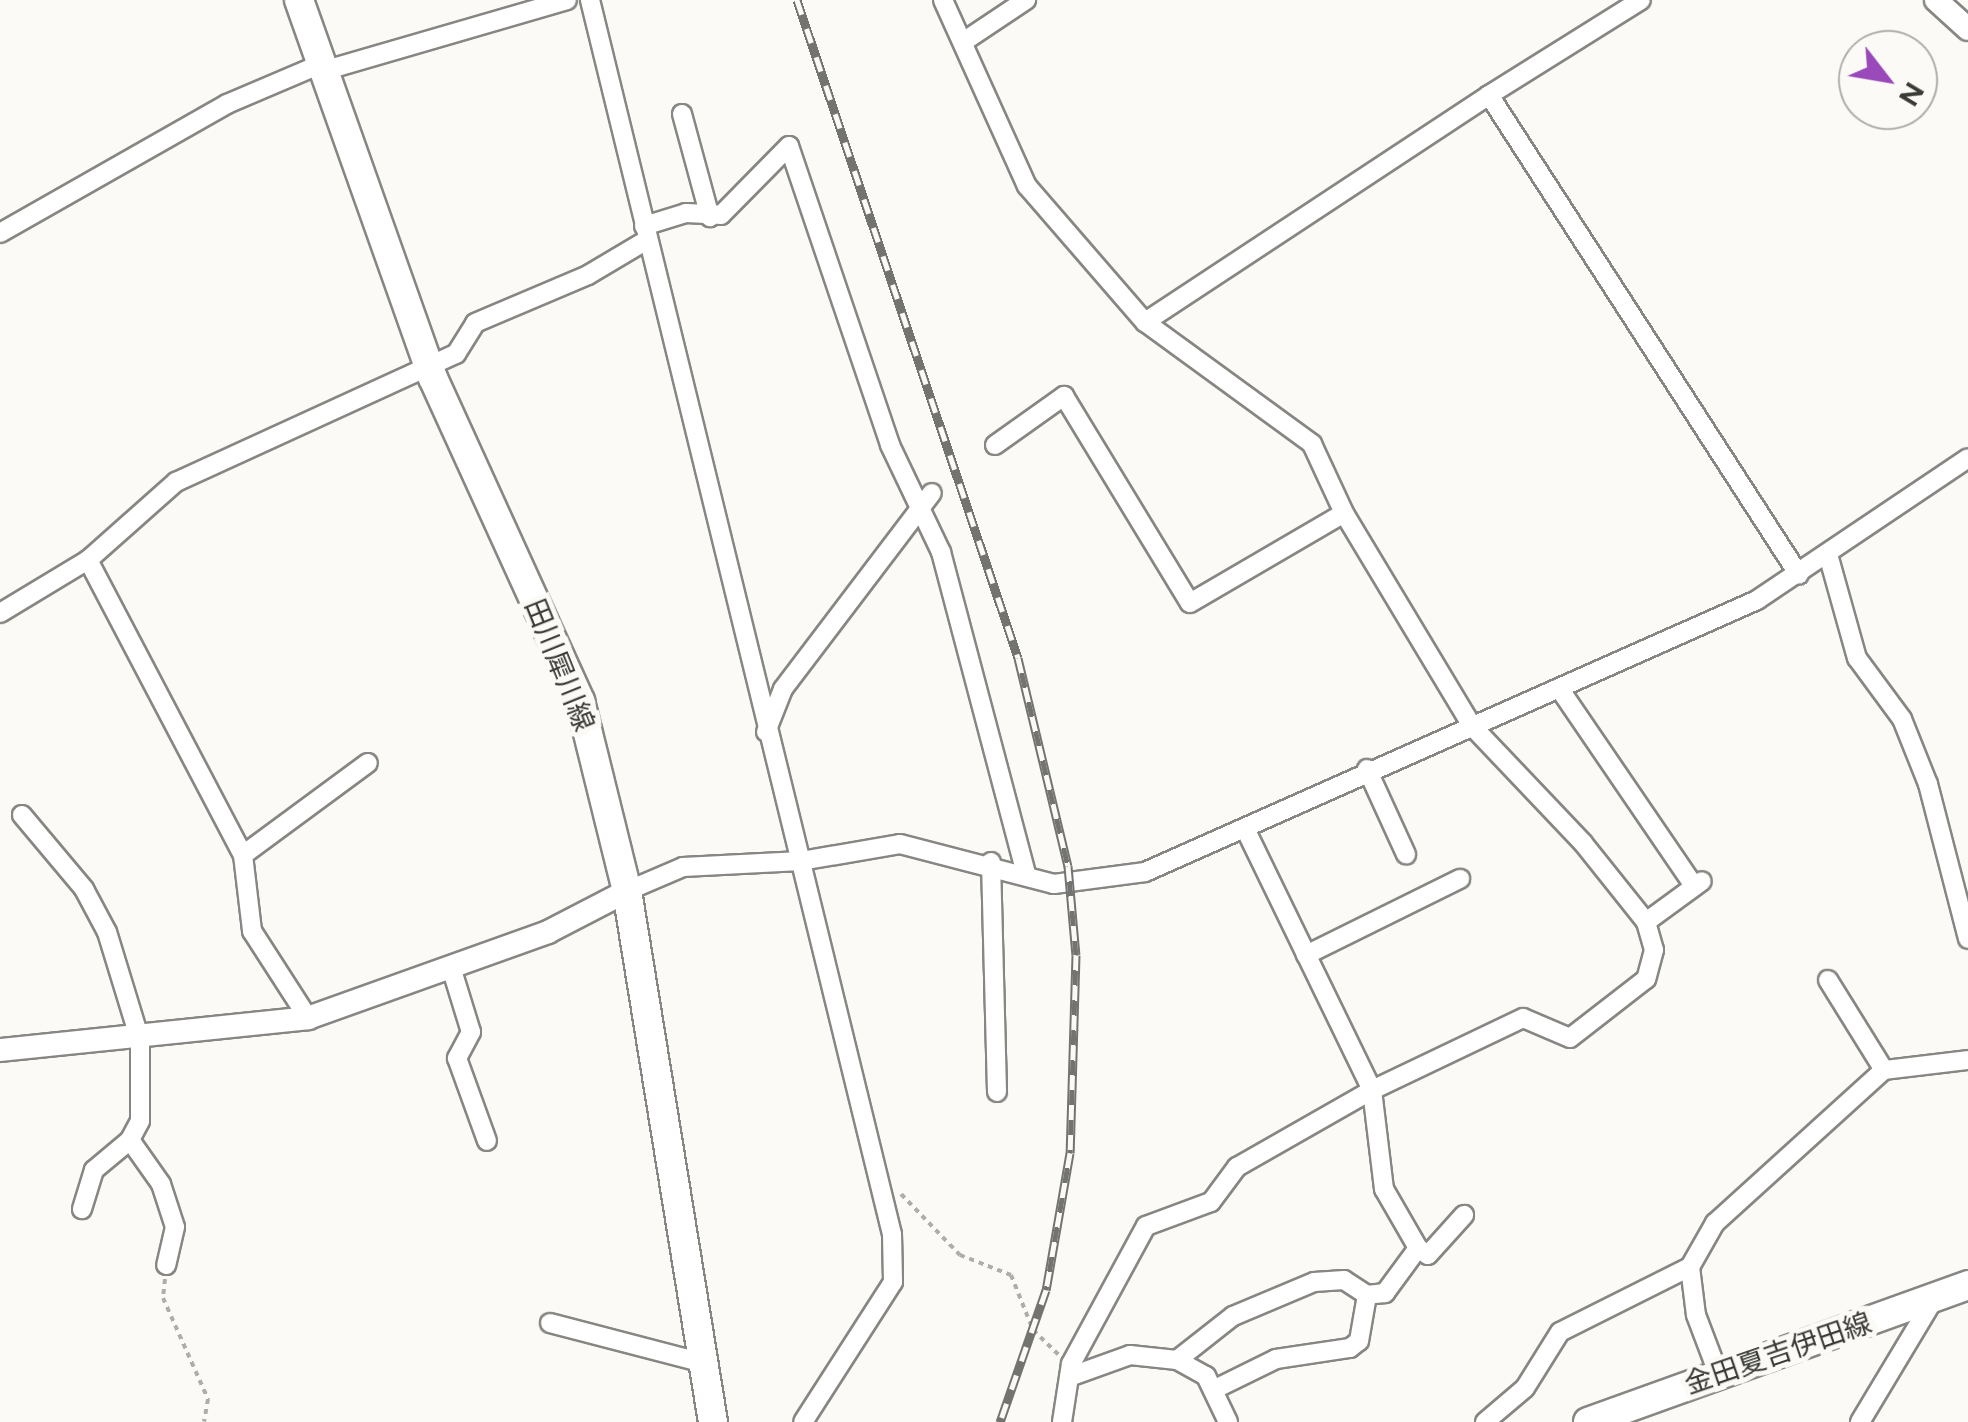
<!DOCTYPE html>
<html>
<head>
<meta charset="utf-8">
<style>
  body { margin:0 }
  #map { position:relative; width:1968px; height:1422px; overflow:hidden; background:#fbfaf7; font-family:Figtree,"Noto Sans JP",sans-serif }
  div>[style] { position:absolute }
  .path>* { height:4px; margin-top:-2px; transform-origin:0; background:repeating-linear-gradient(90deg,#aeadaa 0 5px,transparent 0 10px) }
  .roads { filter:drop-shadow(2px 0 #878682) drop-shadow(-2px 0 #878682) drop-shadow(0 2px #878682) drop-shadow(0 -2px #878682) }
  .minor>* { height:18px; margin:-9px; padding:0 9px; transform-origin:9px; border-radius:9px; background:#fff }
  .tertiary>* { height:22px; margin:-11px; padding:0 11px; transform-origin:11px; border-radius:11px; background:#fff }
  .secondary>* { height:28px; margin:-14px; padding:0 14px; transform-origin:14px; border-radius:14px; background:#fff }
  .rail>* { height:9px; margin-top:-4.5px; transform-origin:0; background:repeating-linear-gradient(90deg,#fbfaf7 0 15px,#737371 0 30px); box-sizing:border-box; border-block:2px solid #737371 }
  span { translate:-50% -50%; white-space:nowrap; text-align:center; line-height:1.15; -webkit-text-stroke:10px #fbfaf7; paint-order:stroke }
  .street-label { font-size:28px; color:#3a3a38 }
  .north { position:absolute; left:1838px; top:30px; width:100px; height:100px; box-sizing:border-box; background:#fbfaf7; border:2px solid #aeadab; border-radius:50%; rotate:121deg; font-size:28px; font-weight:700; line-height:40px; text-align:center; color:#3a3a38 }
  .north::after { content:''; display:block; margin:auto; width:35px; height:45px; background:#9949b9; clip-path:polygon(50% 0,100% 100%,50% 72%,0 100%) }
</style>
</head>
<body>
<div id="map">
  <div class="path">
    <div style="left:901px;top:1194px;width:85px;rotate:46deg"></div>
    <div style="left:960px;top:1255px;width:55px;rotate:21.4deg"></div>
    <div style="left:1011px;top:1275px;width:59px;rotate:68.2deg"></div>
    <div style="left:1033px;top:1330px;width:36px;rotate:44deg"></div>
    <div style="left:165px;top:1279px;width:19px;rotate:96deg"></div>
    <div style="left:163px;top:1298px;width:111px;rotate:66deg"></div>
    <div style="left:208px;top:1399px;width:23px;rotate:100deg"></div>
  </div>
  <div class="roads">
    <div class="minor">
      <div style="left:590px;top:0;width:1270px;rotate:76.25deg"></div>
      <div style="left:892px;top:1234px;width:48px;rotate:88.8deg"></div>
      <div style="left:893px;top:1282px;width:166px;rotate:122.7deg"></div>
      <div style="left:943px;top:0;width:204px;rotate:65.7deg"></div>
      <div style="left:1027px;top:186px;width:180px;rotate:49.1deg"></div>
      <div style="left:1145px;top:322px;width:207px;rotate:36.1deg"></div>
      <div style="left:1312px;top:444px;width:76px;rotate:65.1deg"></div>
      <div style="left:1344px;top:513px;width:249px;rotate:59deg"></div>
      <div style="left:1472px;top:726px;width:161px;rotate:46.5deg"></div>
      <div style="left:1583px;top:843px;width:101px;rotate:51.4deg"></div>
      <div style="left:1646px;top:922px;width:29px;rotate:74deg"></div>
      <div style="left:1654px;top:950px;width:30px;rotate:105deg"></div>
      <div style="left:1646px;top:979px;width:96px;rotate:142.2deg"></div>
      <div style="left:1570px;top:1038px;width:51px;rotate:-156.9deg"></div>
      <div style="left:1523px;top:1018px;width:167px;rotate:154.5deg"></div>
      <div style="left:1372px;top:1090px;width:100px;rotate:83.1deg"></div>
      <div style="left:1384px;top:1189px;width:68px;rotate:60deg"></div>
      <div style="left:1418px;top:1248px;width:56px;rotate:126.3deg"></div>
      <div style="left:1385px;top:1293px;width:18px;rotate:174deg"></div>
      <div style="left:1367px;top:1295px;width:27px;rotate:-147deg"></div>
      <div style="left:1344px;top:1280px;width:30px;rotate:176deg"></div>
      <div style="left:1314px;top:1282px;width:88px;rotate:157.2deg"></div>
      <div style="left:1233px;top:1316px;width:71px;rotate:141.8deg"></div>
      <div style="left:963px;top:42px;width:76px;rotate:-33.7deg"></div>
      <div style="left:323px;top:71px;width:254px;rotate:-16.2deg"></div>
      <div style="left:1489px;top:95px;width:179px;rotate:-32deg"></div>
      <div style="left:682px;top:114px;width:107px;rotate:74.8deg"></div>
      <div style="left:644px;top:226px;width:44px;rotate:-17.2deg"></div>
      <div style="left:686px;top:213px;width:35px;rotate:3deg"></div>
      <div style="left:721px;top:215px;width:97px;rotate:-45.4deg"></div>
      <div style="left:789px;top:146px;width:316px;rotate:71.3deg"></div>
      <div style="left:890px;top:445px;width:119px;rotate:64.5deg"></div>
      <div style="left:941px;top:552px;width:333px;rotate:75.2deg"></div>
      <div style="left:0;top:233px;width:261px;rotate:-29.6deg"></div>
      <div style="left:227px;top:104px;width:102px;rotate:-23.1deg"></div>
      <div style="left:1145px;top:322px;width:412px;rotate:-33.4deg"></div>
      <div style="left:1489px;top:95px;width:571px;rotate:57.14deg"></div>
      <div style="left:995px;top:445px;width:85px;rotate:-35.4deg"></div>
      <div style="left:1064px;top:396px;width:242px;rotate:58.7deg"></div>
      <div style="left:1190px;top:603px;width:178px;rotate:-30.3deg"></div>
      <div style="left:1829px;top:558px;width:104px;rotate:74.4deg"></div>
      <div style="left:1857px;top:658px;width:76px;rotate:53.6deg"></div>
      <div style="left:1902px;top:719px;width:70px;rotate:68.2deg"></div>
      <div style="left:1928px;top:784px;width:160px;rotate:75.5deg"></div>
      <div style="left:88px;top:560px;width:333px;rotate:62.3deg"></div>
      <div style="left:243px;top:855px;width:77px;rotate:83.2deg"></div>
      <div style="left:252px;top:931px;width:103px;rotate:57.2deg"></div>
      <div style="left:0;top:613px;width:103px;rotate:-31.1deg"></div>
      <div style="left:88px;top:560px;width:118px;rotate:-41.6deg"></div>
      <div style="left:176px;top:482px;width:308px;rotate:-24.6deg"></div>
      <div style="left:456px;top:354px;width:36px;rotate:-58deg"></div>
      <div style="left:475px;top:323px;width:123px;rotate:-23deg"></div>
      <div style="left:588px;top:275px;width:69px;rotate:-30.7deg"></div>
      <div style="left:1559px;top:688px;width:240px;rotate:55.7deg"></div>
      <div style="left:766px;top:732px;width:46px;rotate:-68.4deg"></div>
      <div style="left:783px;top:689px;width:246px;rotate:-52.8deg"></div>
      <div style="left:1367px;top:769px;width:94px;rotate:65.4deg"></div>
      <div style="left:22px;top:815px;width:97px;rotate:50deg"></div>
      <div style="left:84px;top:889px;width:49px;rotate:61.9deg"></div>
      <div style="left:107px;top:932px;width:113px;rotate:73deg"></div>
      <div style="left:140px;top:1040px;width:81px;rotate:90deg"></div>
      <div style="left:140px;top:1121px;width:21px;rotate:118deg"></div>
      <div style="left:130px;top:1140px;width:47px;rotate:140.2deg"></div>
      <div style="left:94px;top:1170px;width:41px;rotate:107.1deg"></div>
      <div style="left:243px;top:855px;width:155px;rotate:-36.4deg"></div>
      <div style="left:991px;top:862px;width:230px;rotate:88.5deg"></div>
      <div style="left:627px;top:891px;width:61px;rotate:-23.2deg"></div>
      <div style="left:683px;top:867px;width:118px;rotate:-2.9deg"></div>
      <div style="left:801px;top:861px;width:100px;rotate:-9.7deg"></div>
      <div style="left:900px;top:844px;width:159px;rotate:14.6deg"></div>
      <div style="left:1054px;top:884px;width:92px;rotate:-7.5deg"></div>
      <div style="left:1145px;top:872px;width:670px;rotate:-23.96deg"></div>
      <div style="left:1757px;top:600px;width:254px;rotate:-33.9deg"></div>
      <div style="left:1646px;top:922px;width:69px;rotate:-36.2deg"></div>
      <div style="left:1306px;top:955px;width:172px;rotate:-26.3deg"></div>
      <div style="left:451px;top:967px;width:68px;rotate:72.9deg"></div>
      <div style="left:471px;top:1032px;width:30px;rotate:118deg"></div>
      <div style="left:457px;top:1058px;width:88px;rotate:70.1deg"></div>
      <div style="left:1828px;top:980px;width:106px;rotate:58.1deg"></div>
      <div style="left:130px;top:1140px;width:54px;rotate:54.8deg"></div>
      <div style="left:161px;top:1184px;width:45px;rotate:72deg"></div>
      <div style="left:175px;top:1227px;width:39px;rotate:103deg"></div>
      <div style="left:1418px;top:1248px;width:12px;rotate:35deg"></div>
      <div style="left:1428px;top:1255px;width:54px;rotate:-48deg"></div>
      <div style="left:1690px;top:1267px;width:48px;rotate:82.9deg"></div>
      <div style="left:1696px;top:1315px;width:62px;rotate:69.2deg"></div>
      <div style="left:550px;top:1323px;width:159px;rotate:14.6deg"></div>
      <div style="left:1069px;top:1377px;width:65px;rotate:-19.8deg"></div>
      <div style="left:1130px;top:1355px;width:47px;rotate:6.1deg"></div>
      <div style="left:1177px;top:1360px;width:33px;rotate:29deg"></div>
      <div style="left:1206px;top:1376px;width:51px;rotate:64.4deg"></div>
      <div style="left:1213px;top:1390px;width:70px;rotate:-26.2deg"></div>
      <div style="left:1276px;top:1359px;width:75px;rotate:-8.5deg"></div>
      <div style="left:1350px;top:1348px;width:11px;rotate:-38deg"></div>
      <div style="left:1359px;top:1341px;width:47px;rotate:-80.1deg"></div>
      <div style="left:1062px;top:1422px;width:59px;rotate:-81.2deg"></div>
      <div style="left:1071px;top:1364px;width:157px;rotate:-61.5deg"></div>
      <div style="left:1146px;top:1226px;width:69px;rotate:-20.3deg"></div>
      <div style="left:1211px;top:1202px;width:44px;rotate:-53.4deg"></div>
      <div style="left:1237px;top:1167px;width:155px;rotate:-29.7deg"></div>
      <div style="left:1372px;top:1090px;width:291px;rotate:-115.9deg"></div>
      <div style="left:1485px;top:1422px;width:52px;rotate:-40.4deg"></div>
      <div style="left:1525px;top:1388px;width:66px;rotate:-58deg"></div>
      <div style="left:1560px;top:1332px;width:145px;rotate:-26.6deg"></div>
      <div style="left:1690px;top:1267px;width:51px;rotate:-60.4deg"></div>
      <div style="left:1715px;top:1223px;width:228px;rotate:-42.2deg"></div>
      <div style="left:1884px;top:1070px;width:85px;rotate:-6.8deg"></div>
      <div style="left:1860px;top:1422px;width:146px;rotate:-59deg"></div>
    </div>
    <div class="tertiary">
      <div style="left:1936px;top:0;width:43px;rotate:42.2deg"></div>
      <div style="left:0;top:1050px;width:310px;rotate:-5.9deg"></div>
      <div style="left:308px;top:1018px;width:255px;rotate:-19.7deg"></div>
      <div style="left:548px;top:932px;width:89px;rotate:-27.4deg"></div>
    </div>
    <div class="secondary">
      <div style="left:299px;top:0;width:401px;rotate:70.5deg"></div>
      <div style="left:433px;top:378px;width:355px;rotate:65.5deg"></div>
      <div style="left:580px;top:701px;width:196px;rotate:76.1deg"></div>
      <div style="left:627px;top:891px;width:538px;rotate:80.8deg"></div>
      <div style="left:1588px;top:1422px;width:404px;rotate:-19.8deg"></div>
    </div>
  </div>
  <div class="rail">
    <div style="left:797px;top:0;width:694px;rotate:71.43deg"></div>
    <div style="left:1018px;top:658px;width:214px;rotate:76.5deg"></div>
    <div style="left:1068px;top:866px;width:89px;rotate:84.9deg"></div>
    <div style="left:1076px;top:955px;width:198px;rotate:91.7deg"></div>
    <div style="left:1070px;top:1153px;width:139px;rotate:99.9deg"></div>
    <div style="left:1046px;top:1290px;width:140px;rotate:109.2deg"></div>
  </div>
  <div class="street-label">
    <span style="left:560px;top:665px;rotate:68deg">田川犀川線</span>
    <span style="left:1778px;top:1353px;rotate:-19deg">金田夏吉伊田線</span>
  </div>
  <div class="north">N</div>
</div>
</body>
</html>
